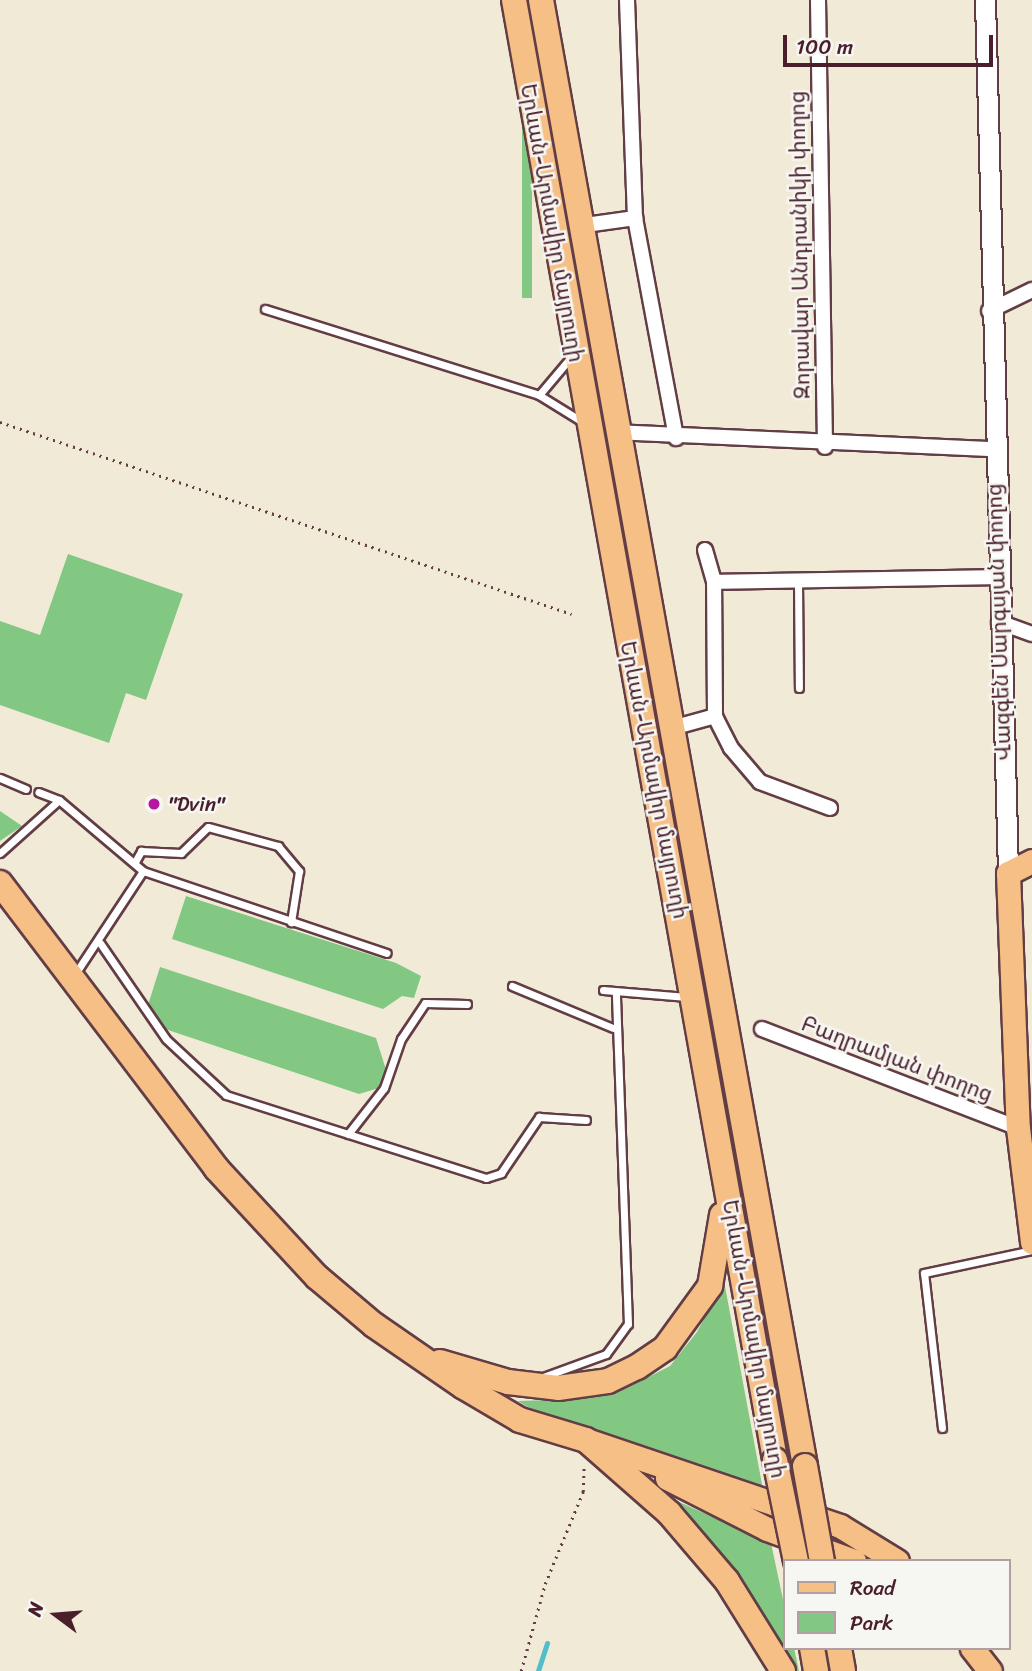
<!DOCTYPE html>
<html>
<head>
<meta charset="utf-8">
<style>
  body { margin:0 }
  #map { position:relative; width:1032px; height:1671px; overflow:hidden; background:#f1ead7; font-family:Sriracha,"Noto Sans Armenian",sans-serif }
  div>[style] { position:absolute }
  .green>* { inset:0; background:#82c782; transform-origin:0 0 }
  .stream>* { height:4.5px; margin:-2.25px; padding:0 2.25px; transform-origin:2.25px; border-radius:2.25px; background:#51beca }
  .path>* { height:2.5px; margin-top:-1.25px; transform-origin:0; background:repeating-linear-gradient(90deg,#633d45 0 2px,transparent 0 7px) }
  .roads { filter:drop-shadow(2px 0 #633d45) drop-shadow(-2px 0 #633d45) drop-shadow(0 2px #633d45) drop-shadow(0 -2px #633d45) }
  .service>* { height:7px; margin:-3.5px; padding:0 3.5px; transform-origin:3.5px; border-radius:3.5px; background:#fff }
  .minor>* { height:14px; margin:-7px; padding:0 7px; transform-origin:7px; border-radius:7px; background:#fff }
  .tertiary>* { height:19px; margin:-9.5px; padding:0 9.5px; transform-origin:9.5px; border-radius:9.5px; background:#fff }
  .primary>* { height:23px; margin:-11.5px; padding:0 11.5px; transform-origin:11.5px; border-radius:11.5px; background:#f5bf86 }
  .trunk>* { height:24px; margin:-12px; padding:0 12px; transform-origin:12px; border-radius:12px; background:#f5bf86 }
  .bridges { filter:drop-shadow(2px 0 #633d45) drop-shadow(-2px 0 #633d45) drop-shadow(0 2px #633d45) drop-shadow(0 -2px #633d45) }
  .trunk-bridge>* { height:24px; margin:-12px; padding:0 12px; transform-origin:12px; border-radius:12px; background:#f5bf86 }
  .dots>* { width:19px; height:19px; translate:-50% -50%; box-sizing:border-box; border:4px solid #f6f6f2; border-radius:50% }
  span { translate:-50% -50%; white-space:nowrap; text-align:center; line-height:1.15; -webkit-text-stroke:5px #f6f6f2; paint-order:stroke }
  .street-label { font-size:21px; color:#4a1f2b }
  .poi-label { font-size:21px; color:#4a1f2b }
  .left { translate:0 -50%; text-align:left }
  .legend { position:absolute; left:783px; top:1559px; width:228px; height:91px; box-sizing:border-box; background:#f6f6f2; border:2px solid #b1a0a2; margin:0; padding:9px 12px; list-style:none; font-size:21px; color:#4a1f2b }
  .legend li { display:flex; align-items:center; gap:14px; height:35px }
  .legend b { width:35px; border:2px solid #b1a0a2 }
  .north { position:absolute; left:21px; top:1580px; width:70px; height:70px; -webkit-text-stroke:5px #f6f6f2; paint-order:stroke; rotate:286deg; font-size:19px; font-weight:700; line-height:28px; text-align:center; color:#4a1f2b }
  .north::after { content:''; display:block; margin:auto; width:24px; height:32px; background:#4a1f2b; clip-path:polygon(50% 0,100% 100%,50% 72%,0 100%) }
  .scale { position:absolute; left:783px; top:35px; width:210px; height:32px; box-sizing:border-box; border:4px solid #4a1f2b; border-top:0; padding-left:9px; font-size:21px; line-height:24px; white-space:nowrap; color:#4a1f2b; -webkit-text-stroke:5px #f6f6f2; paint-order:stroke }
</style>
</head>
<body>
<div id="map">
  <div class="green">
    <div style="left:522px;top:0;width:10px;height:298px"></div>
    <div style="left:587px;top:325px;width:804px;height:10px;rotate:79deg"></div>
    <div style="clip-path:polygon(68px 554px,183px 594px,146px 700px,126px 693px,109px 743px,0 705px,0 621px,40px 635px)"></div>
    <div style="clip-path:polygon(0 811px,22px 826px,0 841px)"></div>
    <div style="clip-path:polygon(186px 896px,396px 963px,421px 976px,414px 998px,402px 996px,383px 1009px,172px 939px)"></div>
    <div style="clip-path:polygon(160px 967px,376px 1038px,387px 1073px,382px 1087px,359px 1094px,165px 1029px,148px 1005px)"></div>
    <div style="clip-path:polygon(743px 1148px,816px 1561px,803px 1561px,781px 1444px,732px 1150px)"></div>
    <div style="clip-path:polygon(724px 1281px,764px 1495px,561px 1427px,518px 1401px,582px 1399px,627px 1388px,670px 1366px,697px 1332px)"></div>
    <div style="clip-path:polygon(668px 1497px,771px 1543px,785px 1609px,785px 1648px,794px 1648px,799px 1671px,792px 1671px)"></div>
  </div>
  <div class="stream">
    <div style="left:538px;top:1671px;width:29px;rotate:-72deg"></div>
  </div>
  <div class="path">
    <div style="left:0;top:422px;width:603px;rotate:18.56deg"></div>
    <div style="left:521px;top:1671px;width:90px;rotate:-74.6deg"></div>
    <div style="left:545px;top:1584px;width:100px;rotate:-67.6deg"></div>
    <div style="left:583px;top:1492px;width:27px;rotate:-88deg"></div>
  </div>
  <div class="roads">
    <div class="service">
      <div style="left:265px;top:309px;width:287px;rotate:17.4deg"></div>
      <div style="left:539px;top:395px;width:49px;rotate:31.8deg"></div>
      <div style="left:539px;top:395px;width:51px;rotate:-49.8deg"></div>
      <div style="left:798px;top:581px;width:107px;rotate:89.5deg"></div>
      <div style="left:0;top:778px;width:28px;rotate:23deg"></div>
      <div style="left:59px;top:800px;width:110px;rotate:40.2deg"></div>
      <div style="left:143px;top:871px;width:257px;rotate:18.6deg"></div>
      <div style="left:0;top:853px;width:79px;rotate:-41.9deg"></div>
      <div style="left:59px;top:800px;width:22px;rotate:-159deg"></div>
      <div style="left:135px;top:862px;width:13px;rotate:-61deg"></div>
      <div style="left:141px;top:851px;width:40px;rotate:2.9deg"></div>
      <div style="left:181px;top:853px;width:37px;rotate:-44deg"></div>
      <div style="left:208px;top:827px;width:73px;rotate:15.2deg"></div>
      <div style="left:278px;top:846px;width:33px;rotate:50deg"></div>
      <div style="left:299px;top:871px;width:52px;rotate:98.9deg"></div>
      <div style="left:100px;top:943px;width:116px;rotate:55.5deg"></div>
      <div style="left:166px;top:1039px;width:82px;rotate:43deg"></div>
      <div style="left:226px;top:1095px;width:273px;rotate:17.7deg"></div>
      <div style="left:486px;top:1178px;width:16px;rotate:-18deg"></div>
      <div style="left:501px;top:1173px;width:68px;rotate:-55.8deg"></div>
      <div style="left:539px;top:1117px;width:47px;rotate:3.7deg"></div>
      <div style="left:75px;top:974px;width:123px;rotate:-56.6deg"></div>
      <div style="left:512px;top:986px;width:109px;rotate:22.6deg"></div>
      <div style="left:603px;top:990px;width:84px;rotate:4.8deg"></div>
      <div style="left:348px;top:1134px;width:58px;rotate:-52deg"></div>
      <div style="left:384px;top:1088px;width:52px;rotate:-70.9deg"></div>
      <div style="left:401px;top:1039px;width:43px;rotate:-56.3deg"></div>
      <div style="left:425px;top:1003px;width:42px;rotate:1.4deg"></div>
      <div style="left:543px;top:1377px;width:67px;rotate:-20.1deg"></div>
      <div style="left:606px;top:1354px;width:37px;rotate:-54deg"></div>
      <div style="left:628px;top:1324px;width:331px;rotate:-92.1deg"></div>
      <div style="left:942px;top:1428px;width:156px;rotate:-96.6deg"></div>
      <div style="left:924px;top:1273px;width:110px;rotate:-12deg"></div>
    </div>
    <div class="minor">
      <div style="left:627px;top:0;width:218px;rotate:87.9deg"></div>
      <div style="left:635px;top:218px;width:224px;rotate:79.4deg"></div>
      <div style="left:818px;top:0;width:447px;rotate:89.1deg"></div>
      <div style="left:578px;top:226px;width:58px;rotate:-8deg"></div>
      <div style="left:989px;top:311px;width:48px;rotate:-26deg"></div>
      <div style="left:615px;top:432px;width:378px;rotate:2.6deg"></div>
      <div style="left:705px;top:550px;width:33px;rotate:74deg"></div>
      <div style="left:999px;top:622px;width:35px;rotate:20deg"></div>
      <div style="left:672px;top:728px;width:45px;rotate:-15.6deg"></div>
      <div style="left:830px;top:808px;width:75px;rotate:-159.6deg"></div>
      <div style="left:760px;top:782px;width:45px;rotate:-130.5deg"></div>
      <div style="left:731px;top:748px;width:36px;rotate:-117deg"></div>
      <div style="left:715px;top:716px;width:134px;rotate:-90.4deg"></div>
      <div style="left:714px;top:582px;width:282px;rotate:-1deg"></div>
      <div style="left:762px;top:1029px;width:274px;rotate:21.1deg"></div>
    </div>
    <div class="tertiary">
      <div style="left:985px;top:0;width:873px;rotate:88.49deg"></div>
    </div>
    <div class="primary">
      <div style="left:1032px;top:861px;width:27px;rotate:153deg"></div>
      <div style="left:1008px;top:873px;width:255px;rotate:87.8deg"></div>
      <div style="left:1018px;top:1128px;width:115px;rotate:83deg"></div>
      <div style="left:586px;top:1440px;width:268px;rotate:18.7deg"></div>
      <div style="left:840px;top:1526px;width:67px;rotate:31.6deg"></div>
      <div style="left:667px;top:1478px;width:112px;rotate:27deg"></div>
      <div style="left:767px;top:1529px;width:93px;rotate:20.2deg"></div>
      <div style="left:972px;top:1648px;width:29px;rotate:52deg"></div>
    </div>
    <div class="trunk">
      <div style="left:514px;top:0;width:1483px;rotate:79.86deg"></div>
      <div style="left:541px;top:0;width:1490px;rotate:79.79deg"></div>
      <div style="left:0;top:883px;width:358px;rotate:52.8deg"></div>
      <div style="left:216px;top:1168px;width:149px;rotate:47.2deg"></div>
      <div style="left:317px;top:1277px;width:75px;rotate:40.1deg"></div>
      <div style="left:374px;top:1325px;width:109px;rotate:34.6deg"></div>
      <div style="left:464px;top:1387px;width:65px;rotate:30.5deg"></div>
      <div style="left:520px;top:1420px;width:69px;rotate:16.9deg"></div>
      <div style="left:586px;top:1440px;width:111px;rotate:41.3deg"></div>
      <div style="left:669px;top:1513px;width:89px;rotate:49.5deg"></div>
      <div style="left:727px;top:1581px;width:106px;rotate:58.1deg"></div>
      <div style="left:440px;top:1362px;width:71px;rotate:16.4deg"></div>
      <div style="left:508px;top:1382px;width:50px;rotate:6.8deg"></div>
      <div style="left:558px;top:1388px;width:50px;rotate:-8deg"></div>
      <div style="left:608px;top:1381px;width:32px;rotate:-26deg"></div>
      <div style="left:637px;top:1367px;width:34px;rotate:-34deg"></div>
      <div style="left:665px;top:1348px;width:77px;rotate:-54deg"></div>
      <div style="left:710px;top:1286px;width:72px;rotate:-80.4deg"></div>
      <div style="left:812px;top:1648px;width:23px;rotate:80deg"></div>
      <div style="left:839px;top:1648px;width:23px;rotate:80deg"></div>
    </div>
  </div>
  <div class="bridges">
    <div class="trunk-bridge">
      <div style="left:775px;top:1460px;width:103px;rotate:78.3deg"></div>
      <div style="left:805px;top:1466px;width:97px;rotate:79.9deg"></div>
    </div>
  </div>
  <div class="dots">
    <div style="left:154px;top:804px;background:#b5179e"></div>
  </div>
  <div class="street-label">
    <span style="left:552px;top:223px;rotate:80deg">Երևան-Արմավիր մայրուղի</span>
    <span style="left:800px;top:245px;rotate:-91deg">Զորավար Անդրանիկի փողոց</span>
    <span style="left:999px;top:622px;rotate:-92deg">Վազգեն Սարգսյան փողոց</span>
    <span style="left:654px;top:780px;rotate:79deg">Երևան-Արմավիր մայրուղի</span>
    <span style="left:897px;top:1059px;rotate:21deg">Բաղրամյան փողոց</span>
    <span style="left:754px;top:1339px;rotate:80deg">Երևան-Արմավիր մայրուղի</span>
  </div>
  <div class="poi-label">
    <span class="left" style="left:168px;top:804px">"Dvin"</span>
  </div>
  <ul class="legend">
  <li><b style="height:9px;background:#f5bf86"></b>Road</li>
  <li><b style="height:19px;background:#82c782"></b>Park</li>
  </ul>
  <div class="north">N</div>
  <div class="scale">100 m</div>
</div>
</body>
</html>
